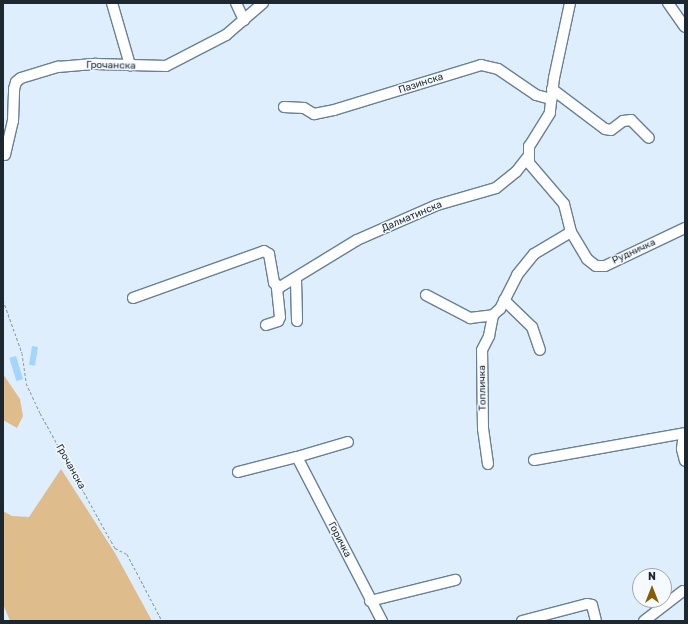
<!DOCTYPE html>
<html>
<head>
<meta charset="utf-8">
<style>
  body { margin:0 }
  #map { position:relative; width:688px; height:624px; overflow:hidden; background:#deeefc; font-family:Rubik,sans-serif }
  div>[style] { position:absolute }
  .green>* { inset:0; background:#dfbc8b }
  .building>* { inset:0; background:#a4d5ff; transform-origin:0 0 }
  .path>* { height:1px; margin-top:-0.5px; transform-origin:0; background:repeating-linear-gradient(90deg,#8b99a4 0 3px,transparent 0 5px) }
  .roads { filter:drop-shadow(1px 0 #678095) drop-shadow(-1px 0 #678095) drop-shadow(0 1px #678095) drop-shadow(0 -1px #678095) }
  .minor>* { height:10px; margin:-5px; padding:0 5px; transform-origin:5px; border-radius:5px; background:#fff }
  span { translate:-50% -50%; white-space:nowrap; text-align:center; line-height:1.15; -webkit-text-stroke:3px #f4faff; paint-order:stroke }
  .street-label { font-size:10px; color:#1d272f }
  .frame { position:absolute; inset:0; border:4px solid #1d272f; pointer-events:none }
  .north { position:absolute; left:632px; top:568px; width:40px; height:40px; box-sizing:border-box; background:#f4faff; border:1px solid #9ea6ac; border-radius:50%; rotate:0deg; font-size:11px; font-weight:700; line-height:16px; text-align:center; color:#1d272f }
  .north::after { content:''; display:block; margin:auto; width:14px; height:18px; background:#8a5c00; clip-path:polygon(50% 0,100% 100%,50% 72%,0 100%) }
</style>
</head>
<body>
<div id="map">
  <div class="green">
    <div style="clip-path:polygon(3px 374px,20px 399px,23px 416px,17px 428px,3px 420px)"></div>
    <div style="clip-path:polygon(61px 469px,115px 553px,152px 621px,10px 621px,3px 604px,3px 511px,12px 516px,29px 517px)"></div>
  </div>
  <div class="building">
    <div style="left:32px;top:346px;width:6px;height:19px;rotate:9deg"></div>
    <div style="left:16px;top:356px;width:24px;height:7px;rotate:73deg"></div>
  </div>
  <div class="path">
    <div style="left:3px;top:300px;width:56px;rotate:70.3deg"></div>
    <div style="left:22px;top:353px;width:30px;rotate:82deg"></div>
    <div style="left:26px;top:383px;width:33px;rotate:65deg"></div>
    <div style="left:40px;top:413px;width:146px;rotate:61deg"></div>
    <div style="left:111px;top:541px;width:8px;rotate:60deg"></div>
    <div style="left:115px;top:548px;width:13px;rotate:27deg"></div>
    <div style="left:127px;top:554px;width:76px;rotate:62.4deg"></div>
  </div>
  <div class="roads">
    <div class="minor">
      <div style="left:112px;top:3px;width:65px;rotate:73.8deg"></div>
      <div style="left:236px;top:3px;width:19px;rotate:65deg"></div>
      <div style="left:570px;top:3px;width:77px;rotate:102deg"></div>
      <div style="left:554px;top:78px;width:35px;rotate:97deg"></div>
      <div style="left:550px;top:113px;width:39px;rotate:122deg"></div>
      <div style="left:529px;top:146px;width:17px;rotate:90deg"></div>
      <div style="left:529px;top:163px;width:54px;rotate:49.5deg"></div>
      <div style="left:564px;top:204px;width:29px;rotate:76deg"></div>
      <div style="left:571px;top:232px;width:31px;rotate:59deg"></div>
      <div style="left:587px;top:259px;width:11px;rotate:38deg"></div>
      <div style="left:596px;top:266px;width:9px"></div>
      <div style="left:605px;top:266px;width:89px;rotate:-25.4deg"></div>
      <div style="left:668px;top:3px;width:29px;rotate:55deg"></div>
      <div style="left:552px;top:89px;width:66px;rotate:37deg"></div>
      <div style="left:605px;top:129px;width:6px;rotate:9deg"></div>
      <div style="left:611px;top:130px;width:15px;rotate:-37deg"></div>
      <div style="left:623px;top:121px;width:8px;rotate:-7deg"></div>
      <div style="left:631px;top:120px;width:25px;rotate:45deg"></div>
      <div style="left:284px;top:107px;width:20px;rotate:3deg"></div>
      <div style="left:304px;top:108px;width:12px;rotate:31deg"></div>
      <div style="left:314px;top:114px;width:20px;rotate:-11deg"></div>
      <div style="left:334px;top:110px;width:154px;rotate:-17deg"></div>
      <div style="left:481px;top:65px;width:17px;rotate:13deg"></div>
      <div style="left:498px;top:69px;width:46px;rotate:34.4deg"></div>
      <div style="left:536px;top:95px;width:16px;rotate:15deg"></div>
      <div style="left:5px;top:155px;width:35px;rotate:-77deg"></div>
      <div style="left:13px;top:121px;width:32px;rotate:-88deg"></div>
      <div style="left:14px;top:89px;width:7px;rotate:-74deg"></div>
      <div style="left:16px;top:82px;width:6px;rotate:-39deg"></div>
      <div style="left:21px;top:78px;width:39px;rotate:-17deg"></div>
      <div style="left:58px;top:67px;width:38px;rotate:-5deg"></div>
      <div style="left:96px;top:64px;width:70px;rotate:1.6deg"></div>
      <div style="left:166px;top:66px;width:68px;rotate:-27.3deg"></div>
      <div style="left:226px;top:35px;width:49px;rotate:-40.9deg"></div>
      <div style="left:296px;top:279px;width:42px;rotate:88.6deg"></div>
      <div style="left:426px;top:295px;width:50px;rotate:27.6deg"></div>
      <div style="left:470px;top:318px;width:23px;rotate:-7deg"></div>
      <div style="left:493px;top:315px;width:9px;rotate:-41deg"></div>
      <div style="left:500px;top:309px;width:38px;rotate:-63deg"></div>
      <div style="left:517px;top:275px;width:27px;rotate:-51deg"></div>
      <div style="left:534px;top:254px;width:43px;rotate:-30.7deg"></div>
      <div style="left:133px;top:298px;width:139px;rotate:-19.7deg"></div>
      <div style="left:264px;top:251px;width:6px;rotate:31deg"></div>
      <div style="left:269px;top:254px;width:29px;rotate:80deg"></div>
      <div style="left:274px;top:283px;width:7px;rotate:34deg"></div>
      <div style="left:280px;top:287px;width:90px;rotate:-31.4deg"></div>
      <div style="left:357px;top:240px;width:87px;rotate:-23.6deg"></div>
      <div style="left:437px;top:205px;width:61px;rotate:-16.1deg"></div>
      <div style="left:496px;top:188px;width:26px;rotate:-39deg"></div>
      <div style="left:516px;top:172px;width:18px;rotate:-52deg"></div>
      <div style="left:504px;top:300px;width:39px;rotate:44deg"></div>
      <div style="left:532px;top:327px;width:24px;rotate:71deg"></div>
      <div style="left:266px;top:325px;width:13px;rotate:-18deg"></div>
      <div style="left:278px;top:321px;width:4px;rotate:-63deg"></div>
      <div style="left:280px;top:317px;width:30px;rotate:-96deg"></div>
      <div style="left:684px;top:434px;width:15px;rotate:98deg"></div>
      <div style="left:682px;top:449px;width:12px;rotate:76deg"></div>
      <div style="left:297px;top:457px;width:53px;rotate:-16.4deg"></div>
      <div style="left:534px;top:460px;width:153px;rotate:-10.1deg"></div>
      <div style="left:488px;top:464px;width:35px;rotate:-98deg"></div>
      <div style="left:483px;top:429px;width:79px;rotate:-90.7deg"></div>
      <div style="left:482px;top:350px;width:16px;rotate:-63deg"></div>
      <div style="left:489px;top:336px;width:21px;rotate:-79deg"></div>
      <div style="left:238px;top:472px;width:61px;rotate:-14.3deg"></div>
      <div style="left:297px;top:457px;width:185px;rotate:62.6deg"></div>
      <div style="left:370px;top:601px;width:88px;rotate:-13.9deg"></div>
      <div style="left:522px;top:621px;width:67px;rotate:-14.7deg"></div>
      <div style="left:587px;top:604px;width:5px;rotate:11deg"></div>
      <div style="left:592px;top:605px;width:16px;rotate:76deg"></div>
      <div style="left:644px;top:621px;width:49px;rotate:-37.6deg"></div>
    </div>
  </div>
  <div class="street-label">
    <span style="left:111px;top:66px;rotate:1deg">Грочанска</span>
    <span style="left:421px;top:84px;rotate:-18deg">Пазинска</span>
    <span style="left:412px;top:217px;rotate:-23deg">Далматинска</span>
    <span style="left:634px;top:252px;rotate:-25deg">Рудничка</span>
    <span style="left:483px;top:388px;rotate:-91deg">Топличка</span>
    <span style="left:70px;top:467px;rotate:61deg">Грочанска</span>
    <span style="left:339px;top:540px;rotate:63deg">Горичка</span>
  </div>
  <div class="frame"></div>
  <div class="north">N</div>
</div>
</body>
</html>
